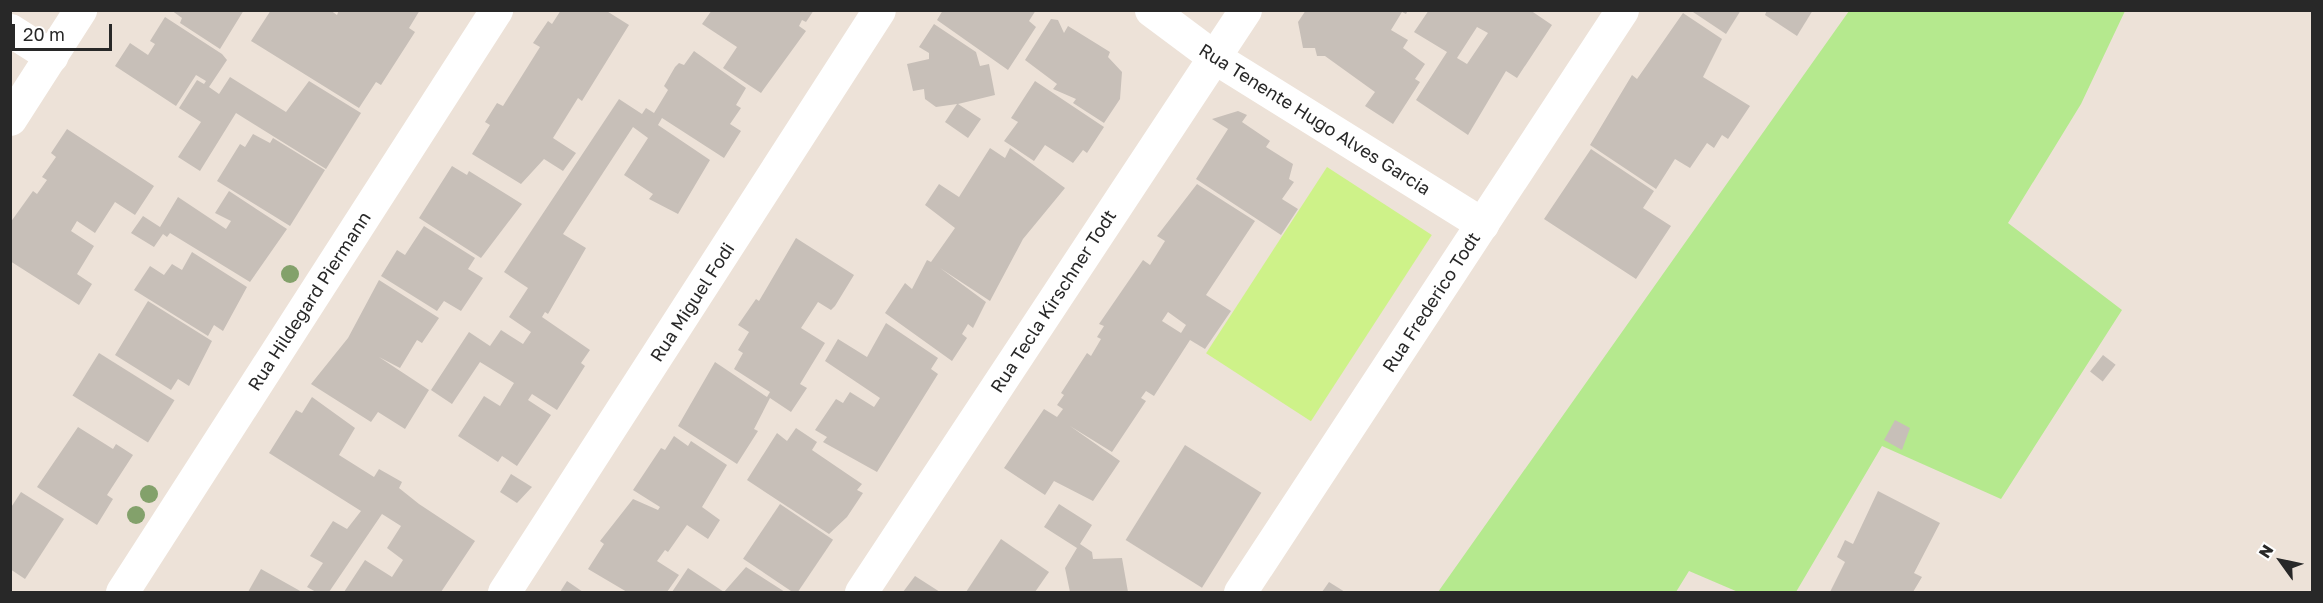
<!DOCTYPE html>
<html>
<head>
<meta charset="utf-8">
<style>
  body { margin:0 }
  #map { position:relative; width:2323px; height:603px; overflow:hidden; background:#ede2d8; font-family:"Golos Text",sans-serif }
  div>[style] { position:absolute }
  .green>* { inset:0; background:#b5e98e }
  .pitch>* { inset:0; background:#cef289; transform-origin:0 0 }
  .building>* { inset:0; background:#c7bfb8; transform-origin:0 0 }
  .street>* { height:33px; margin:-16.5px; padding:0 16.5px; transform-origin:16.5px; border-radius:16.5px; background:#fff }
  .trees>* { width:18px; height:18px; margin:-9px; border-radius:50%; background:#83a16b }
  span { translate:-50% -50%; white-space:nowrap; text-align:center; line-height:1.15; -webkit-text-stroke:5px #fff; paint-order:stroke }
  .street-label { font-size:18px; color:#282828 }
  .frame { position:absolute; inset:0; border:12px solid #282828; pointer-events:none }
  .north { position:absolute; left:2251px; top:531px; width:60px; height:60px; -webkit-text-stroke:4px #fff; paint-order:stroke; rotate:303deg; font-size:16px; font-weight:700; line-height:24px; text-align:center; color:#282828 }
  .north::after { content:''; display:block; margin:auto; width:21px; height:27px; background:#282828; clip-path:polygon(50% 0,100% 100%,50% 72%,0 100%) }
  .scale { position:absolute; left:12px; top:24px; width:100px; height:27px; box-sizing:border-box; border:3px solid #282828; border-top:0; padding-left:8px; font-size:18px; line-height:21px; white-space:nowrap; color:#282828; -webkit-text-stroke:4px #fff; paint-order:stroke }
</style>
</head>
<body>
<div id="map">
  <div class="green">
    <div style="clip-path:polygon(1849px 11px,2125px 11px,2081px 104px,2008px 223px,2122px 310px,2001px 499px,1882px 446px,1796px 592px,1738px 592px,1689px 571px,1676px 592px,1438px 592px)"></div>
  </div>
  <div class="pitch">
    <div style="left:1327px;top:167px;width:125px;height:222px;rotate:33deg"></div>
  </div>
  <div class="building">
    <div style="clip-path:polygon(171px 10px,244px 10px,220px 49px,180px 23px,182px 18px)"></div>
    <div style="clip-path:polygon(271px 10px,330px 10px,337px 15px,339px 10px,420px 10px,409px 28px,415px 32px,381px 85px,376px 82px,359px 108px,251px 41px)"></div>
    <div style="clip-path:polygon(561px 10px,605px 10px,629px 25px,582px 101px,578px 98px,553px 138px,576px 153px,563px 171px,544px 159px,521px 184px,472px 154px,490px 125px,485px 122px,497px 103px,503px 106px,540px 47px,533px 43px,548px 21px,552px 24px)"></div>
    <div style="clip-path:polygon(712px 10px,814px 10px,806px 22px,802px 20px,799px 26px,806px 31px,761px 93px,723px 68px,737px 47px,702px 24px)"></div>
    <div style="clip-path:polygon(943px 10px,1036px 10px,1029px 21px,1036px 27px,1008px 70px,937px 20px)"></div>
    <div style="clip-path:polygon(1306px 10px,1408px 10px,1406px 14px,1402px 12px,1391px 30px,1408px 40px,1403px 48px,1425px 64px,1415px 79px,1420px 82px,1393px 124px,1365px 106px,1375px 92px,1325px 56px,1317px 56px,1315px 48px,1303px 48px,1298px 22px)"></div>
    <div style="clip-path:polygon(evenodd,1429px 10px,1530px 10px,1552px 25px,1517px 78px,1506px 71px,1468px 135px,1416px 100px,1447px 52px,1414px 32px,1429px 10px,1477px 27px,1488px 33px,1467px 64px,1457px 58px,1477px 27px)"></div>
    <div style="clip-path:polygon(1690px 10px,1741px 10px,1726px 34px)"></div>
    <div style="clip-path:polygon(1767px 10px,1813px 10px,1797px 36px,1765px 15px)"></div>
    <div style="clip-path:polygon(1683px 13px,1722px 39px,1703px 77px,1750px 106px,1728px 139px,1722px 135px,1714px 148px,1707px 143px,1690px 168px,1675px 159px,1656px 189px,1590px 145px,1632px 75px,1637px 79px)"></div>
    <div style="clip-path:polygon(165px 17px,222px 54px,227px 60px,209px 87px,219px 94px,230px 77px,286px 112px,309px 81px,361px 113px,326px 169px,236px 113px,200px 171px,178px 157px,201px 122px,179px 108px,197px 80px,204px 84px,206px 81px,196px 75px,176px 106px,115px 66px,130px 43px,148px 55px,155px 44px,150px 41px)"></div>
    <div style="clip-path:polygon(1051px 19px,1058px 20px,1064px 33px,1068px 26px,1110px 52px,1108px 57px,1122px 72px,1120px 99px,1104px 123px,1073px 103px,1076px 99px,1053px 89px,1057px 84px,1025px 60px)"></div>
    <div style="clip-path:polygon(934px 24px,976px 52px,980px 66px,989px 64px,995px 95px,958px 104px,981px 119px,968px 138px,945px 122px,957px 104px,936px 107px,925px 99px,924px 89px,913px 91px,907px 64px,929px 59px,929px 53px,919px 47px)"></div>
    <div style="clip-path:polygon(694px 51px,746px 88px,736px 105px,741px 108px,730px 124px,741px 131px,724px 158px,662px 118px,658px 125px,710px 160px,678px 214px,649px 199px,653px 194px,624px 175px,648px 138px,633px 127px,563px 234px,586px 248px,548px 314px,545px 312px,542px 317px,590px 350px,581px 363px,585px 366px,557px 410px,532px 394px,528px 400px,551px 415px,517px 466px,502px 456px,498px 462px,458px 436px,484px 396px,500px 406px,514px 383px,480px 362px,452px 404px,431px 390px,469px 332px,490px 346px,501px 330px,523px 344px,531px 332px,509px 317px,528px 288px,504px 272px,619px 99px,642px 114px,646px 108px,654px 113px,668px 90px,664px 86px,675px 67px,679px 63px,684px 65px)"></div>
    <div style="clip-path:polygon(1035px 81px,1104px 127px,1087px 153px,1083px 150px,1073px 163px,1045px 145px,1034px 161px,1004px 141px,1018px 122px,1011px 118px)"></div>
    <div style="clip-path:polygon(1238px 111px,1247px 115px,1242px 122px,1270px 141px,1266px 147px,1293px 164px,1289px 179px,1294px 182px,1282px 199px,1298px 209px,1281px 235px,1196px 179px,1228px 129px,1212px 119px)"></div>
    <div style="clip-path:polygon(67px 129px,154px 186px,135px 215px,115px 202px,95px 233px,77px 221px,71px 231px,94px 246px,77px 274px,92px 284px,79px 305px,10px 261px,10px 223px,33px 191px,37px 194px,47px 180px,42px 177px,56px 157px,51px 153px)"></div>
    <div style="clip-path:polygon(253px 134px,270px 143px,273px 138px,325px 170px,290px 226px,217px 181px,240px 144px,245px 147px)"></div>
    <div style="clip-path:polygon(990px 148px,1005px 158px,1010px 148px,1065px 188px,1023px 239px,990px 301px,940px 268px,986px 302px,973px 328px,968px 324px,962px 334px,967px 338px,952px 361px,885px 313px,905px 283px,912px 289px,927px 260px,931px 262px,955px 228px,925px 205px,939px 184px,959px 197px)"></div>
    <div style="clip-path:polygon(1591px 149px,1654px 191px,1643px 208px,1671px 226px,1636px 279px,1544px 219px)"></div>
    <div style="clip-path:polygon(452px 166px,467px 175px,469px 171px,522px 204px,481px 258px,419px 218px)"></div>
    <div style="clip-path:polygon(evenodd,1197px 184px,1255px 221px,1206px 295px,1231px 311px,1205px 349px,1190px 340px,1154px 396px,1146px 391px,1141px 398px,1146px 401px,1112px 452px,1070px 426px,1120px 461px,1093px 501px,1054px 481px,1045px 495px,1004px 468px,1044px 409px,1057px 417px,1063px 409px,1057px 405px,1064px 395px,1061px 393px,1087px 353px,1091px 356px,1101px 339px,1097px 337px,1104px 326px,1099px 324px,1143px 260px,1150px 265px,1165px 241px,1157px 236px,1197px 184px,1168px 312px,1186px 325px,1181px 333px,1162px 321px,1168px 312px)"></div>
    <div style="clip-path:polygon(229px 191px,287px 229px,250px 282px,170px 233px,167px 237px,163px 234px,154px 247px,131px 233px,143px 216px,160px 227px,178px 197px,226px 229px,231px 221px,215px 213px)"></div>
    <div style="clip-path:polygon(424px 226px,475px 258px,468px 269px,483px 278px,461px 311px,444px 301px,437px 311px,381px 276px,397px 250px,405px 255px)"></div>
    <div style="clip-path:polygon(796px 238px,854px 275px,835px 306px,831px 310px,818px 302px,801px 328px,825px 343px,800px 384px,807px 388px,791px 412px,770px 398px,754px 429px,758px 431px,737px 464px,678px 426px,715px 362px,767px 397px,770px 392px,734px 369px,743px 353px,738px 350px,749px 332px,738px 325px,756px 299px,759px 301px)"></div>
    <div style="clip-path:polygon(192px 252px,247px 287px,223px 331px,214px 325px,208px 336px,134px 290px,150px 266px,164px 275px,172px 264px,182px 270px)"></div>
    <div style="clip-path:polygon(379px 280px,439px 318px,422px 343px,417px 340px,400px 368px,379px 357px,429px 390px,405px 429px,378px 412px,371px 422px,311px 384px,348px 338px)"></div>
    <div style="clip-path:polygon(148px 301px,212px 341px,189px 386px,178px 379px,171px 390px,115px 355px)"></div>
    <div style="clip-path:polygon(886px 323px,938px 358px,931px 369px,938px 374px,877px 472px,823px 442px,827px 437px,815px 430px,836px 399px,843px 403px,850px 392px,874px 407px,880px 398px,825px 361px,838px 339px,867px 357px)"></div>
    <div style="left:99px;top:353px;width:89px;height:50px;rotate:32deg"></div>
    <div style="left:2103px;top:355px;width:16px;height:21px;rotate:38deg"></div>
    <div style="clip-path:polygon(312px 397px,355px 428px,339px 455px,374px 477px,379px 469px,402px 482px,399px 488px,419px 504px,475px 541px,441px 592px,344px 592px,365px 560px,392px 577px,403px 560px,387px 548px,401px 526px,382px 514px,329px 592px,316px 592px,307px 587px,323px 563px,310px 556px,333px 521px,347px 529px,361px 511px,269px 453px,296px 410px,302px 413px)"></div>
    <div style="clip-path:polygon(1895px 420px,1910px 428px,1902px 450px,1884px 440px)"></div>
    <div style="clip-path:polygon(78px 427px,113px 449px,116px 444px,133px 455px,107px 495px,113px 499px,97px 525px,37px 487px)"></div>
    <div style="clip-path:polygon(796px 428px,817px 442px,812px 450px,862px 484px,857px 490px,863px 493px,847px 517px,829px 534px,747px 480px,777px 433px,787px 441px)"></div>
    <div style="clip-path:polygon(674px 436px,688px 446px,691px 441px,727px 465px,702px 507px,720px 520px,708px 539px,687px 525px,668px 552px,665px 550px,657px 561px,679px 575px,667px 592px,627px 592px,588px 569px,604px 544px,600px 541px,633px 499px,658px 510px,660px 507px,633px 490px,661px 448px,665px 450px)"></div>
    <div style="left:1185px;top:445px;width:90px;height:112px;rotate:32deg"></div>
    <div style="clip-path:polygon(511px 474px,532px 487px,517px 503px,500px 492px)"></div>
    <div style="clip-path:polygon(1878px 491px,1940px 523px,1914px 573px,1922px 577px,1913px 592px,1830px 592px,1845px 562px,1837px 557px,1845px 540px,1853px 544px)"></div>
    <div style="clip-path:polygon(21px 492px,64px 519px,25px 579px,10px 569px,10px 509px)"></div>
    <div style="left:780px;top:504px;width:64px;height:66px;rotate:34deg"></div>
    <div style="clip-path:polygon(1059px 504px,1092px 525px,1080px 544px,1092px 552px,1093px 559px,1122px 558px,1128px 592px,1070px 592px,1065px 568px,1077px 548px,1044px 527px)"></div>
    <div style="clip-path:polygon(1001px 539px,1049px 572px,1035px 592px,966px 592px)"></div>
    <div style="clip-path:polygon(746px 567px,785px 592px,672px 592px,688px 568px,724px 592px)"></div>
    <div style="clip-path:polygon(261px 569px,302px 592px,248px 592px)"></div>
    <div style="clip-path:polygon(915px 576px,940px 592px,903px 592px)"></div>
    <div style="clip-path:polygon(567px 581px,583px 592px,560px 592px)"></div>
    <div style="clip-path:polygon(1329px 582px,1345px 592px,1322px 592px)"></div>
  </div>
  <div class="street">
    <div style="left:1151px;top:10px;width:79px;rotate:36.7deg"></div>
    <div style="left:1214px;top:57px;width:316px;rotate:31.9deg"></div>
    <div style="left:10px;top:30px;width:49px;rotate:32.4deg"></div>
    <div style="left:10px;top:119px;width:130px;rotate:-57.3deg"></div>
    <div style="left:122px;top:592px;width:692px;rotate:-57.27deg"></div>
    <div style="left:504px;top:592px;width:692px;rotate:-57.21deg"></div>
    <div style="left:861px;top:592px;width:697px;rotate:-56.58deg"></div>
    <div style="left:1240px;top:592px;width:696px;rotate:-56.72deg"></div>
  </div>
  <div class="trees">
    <div style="left:290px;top:274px"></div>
    <div style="left:149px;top:494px"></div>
    <div style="left:136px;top:515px"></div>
  </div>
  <div class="street-label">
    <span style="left:1315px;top:119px;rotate:32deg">Rua Tenente Hugo Alves Garcia</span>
    <span style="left:309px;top:301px;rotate:-57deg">Rua Hildegard Piermann</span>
    <span style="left:1053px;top:301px;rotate:-57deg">Rua Tecla Kirschner Todt</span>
    <span style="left:692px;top:302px;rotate:-57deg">Rua Miguel Fodi</span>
    <span style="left:1431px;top:302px;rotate:-57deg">Rua Frederico Todt</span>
  </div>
  <div class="frame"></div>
  <div class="north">N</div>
  <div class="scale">20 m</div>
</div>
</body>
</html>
